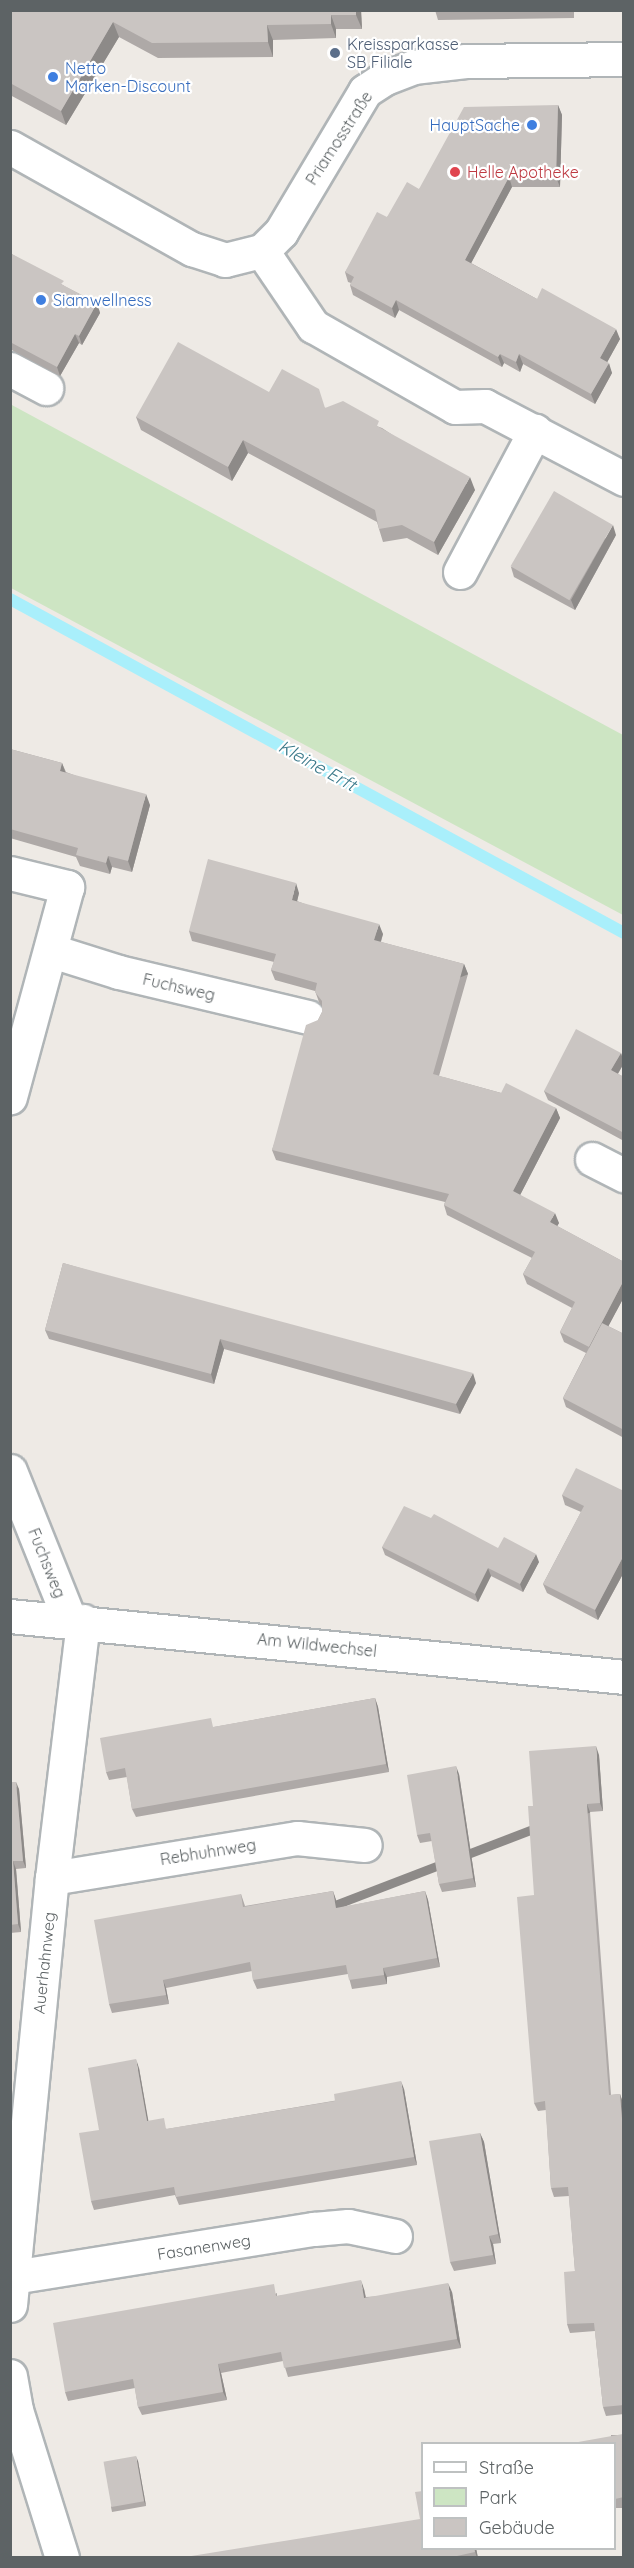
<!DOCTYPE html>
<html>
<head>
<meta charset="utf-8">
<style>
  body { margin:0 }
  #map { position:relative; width:634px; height:2568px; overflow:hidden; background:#eeeae5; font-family:Quicksand,sans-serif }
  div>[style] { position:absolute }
  .green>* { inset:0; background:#cde5c3 }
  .stream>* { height:12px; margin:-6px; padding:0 6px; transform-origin:6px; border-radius:6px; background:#a9effb }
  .roads { filter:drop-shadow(2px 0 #b0b5b7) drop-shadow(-2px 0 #b0b5b7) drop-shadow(0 2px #b0b5b7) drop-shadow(0 -2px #b0b5b7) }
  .minor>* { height:33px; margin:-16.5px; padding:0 16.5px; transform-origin:16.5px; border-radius:16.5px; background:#fff }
  .wall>* { inset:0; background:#aea9a7; transform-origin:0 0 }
  .shaded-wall>* { inset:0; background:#8d8a88; transform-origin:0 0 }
  .building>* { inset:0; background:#cac5c2; transform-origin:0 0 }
  .dots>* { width:16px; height:16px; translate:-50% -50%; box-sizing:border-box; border:3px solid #fff; border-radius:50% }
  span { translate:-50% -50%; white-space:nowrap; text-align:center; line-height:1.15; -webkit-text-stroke:4.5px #fff; paint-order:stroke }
  .service-label { font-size:16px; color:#4e5e75 }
  .left { translate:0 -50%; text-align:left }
  .shop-label { font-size:16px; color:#366cbe }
  .right { translate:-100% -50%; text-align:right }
  .street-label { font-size:16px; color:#5d6365 }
  .health-label { font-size:16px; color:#be3a42 }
  .water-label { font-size:18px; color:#3a798a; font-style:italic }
  .frame { position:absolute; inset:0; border:12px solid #5d6365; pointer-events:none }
  .legend { position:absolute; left:421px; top:2442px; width:195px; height:108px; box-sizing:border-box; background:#fff; border:2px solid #bec1c1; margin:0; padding:8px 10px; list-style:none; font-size:18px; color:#5d6365 }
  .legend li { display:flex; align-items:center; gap:12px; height:30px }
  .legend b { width:30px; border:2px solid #bec1c1 }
</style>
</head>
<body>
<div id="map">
  <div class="green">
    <div style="clip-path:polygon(10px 404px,623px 735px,623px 915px,11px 588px)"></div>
  </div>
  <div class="stream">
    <div style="left:10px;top:599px;width:699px;rotate:28.55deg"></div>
  </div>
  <div class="roads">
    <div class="minor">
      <div style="left:10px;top:147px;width:209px;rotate:29.3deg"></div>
      <div style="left:192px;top:249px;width:35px;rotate:18deg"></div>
      <div style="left:225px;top:260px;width:38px;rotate:-14deg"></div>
      <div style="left:262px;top:251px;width:27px;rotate:-45deg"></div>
      <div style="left:281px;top:232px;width:164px;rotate:-59.2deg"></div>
      <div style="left:365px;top:91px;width:24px;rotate:-33deg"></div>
      <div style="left:385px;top:78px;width:30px;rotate:-21deg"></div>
      <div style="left:413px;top:67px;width:53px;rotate:-6.5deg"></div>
      <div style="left:466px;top:61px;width:158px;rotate:-0.7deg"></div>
      <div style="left:262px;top:251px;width:91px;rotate:55.8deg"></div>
      <div style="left:313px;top:326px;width:163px;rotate:29.7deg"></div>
      <div style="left:455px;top:407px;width:30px;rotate:-2deg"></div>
      <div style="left:485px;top:406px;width:157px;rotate:27.7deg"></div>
      <div style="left:10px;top:369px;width:41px;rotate:27.8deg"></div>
      <div style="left:460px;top:572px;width:160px;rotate:-62deg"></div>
      <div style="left:10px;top:873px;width:59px;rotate:13.8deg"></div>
      <div style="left:67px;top:887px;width:218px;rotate:105.2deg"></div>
      <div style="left:52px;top:951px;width:70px;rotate:17.4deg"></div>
      <div style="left:119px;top:972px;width:194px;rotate:13.4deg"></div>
      <div style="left:592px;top:1159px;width:36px;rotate:27deg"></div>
      <div style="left:10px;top:1471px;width:162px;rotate:68.2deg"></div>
      <div style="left:10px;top:1616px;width:617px;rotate:5.67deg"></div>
      <div style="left:52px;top:1878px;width:248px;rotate:-9.3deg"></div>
      <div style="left:297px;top:1838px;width:68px;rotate:5.9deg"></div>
      <div style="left:13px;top:2277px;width:305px;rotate:-9.1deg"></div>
      <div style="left:314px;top:2229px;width:34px;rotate:-5deg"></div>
      <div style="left:348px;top:2226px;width:48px;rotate:12deg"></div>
      <div style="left:10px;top:2305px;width:429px;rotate:-84.4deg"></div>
      <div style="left:52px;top:1878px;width:259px;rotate:-83.1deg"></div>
      <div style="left:10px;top:2376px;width:35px;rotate:80deg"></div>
      <div style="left:16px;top:2410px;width:155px;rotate:72.7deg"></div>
    </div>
  </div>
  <div class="wall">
    <div style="clip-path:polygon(10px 10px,361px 10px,362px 29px,336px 29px,336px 38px,273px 40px,273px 57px,158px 58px,119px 37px,66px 125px,10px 95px)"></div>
    <div style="clip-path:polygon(435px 10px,574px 10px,574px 18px,438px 20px)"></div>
    <div style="clip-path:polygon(558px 105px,562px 115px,560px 187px,512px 187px,471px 263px,537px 299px,620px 339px,607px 362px,612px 373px,595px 404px,523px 364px,520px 372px,504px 363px,502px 367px,399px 310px,395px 318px,353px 295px,350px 285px,351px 283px,348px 282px,345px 272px,387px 217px,419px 189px)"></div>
    <div style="clip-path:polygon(10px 253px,66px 287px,97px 303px,100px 313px,82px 345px,79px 343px,60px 376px,10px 349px)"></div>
    <div style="clip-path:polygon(269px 392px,326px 408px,382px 428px,475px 490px,438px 555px,407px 538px,383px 542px,379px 529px,377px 522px,248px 453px,232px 481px,141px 430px,136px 417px)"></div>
    <div style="clip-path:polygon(616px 535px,575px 610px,514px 577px,511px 567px)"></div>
    <div style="clip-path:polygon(10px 749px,62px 763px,66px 772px,150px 805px,132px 872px,112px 867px,110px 874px,80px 866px,76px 857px,10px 838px)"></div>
    <div style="clip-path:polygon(299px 893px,297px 901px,383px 934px,381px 942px,464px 964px,468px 974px,439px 1076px,556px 1108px,560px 1118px,520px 1195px,559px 1223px,557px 1226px,624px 1262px,624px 1297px,608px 1326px,624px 1334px,624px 1438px,566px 1407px,563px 1398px,586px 1353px,564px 1342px,560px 1332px,572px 1308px,527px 1284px,523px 1274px,532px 1258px,447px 1215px,444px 1205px,445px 1202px,276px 1160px,272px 1150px,318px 1020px,322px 1012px,322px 1007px,319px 1002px,315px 991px,275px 980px,271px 970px,274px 962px,192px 941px,189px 931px)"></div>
    <div style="clip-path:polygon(621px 1053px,624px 1063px,618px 1074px,624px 1077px,624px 1141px,548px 1100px,544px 1091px)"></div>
    <div style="clip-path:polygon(63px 1263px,476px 1383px,460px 1414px,224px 1349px,214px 1384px,49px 1339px,45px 1330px)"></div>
    <div style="clip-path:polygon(624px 1491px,624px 1572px,598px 1620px,547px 1593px,543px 1584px,581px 1512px,565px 1505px,562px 1495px)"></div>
    <div style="clip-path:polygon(382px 1547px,498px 1548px,539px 1562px,523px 1592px,491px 1576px,478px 1602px,385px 1555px)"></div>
    <div style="clip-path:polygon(375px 1698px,378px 1707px,389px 1772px,136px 1817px,132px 1809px,127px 1777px,109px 1780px,106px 1772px,214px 1727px)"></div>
    <div style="clip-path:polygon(599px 1755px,603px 1811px,590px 1812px,611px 2095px,620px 2094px,623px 2103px,624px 2109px,624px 2414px,606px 2416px,603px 2407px,595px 2331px,570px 2333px,567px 2324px,575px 2271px,569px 2196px,554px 2197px,551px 2188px,546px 2110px,538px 2111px,534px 2103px,534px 1895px)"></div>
    <div style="clip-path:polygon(459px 1774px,476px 1887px,442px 1892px,439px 1884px,432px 1841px,420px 1843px,417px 1835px)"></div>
    <div style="clip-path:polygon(10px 1782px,19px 1789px,26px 1868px,16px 1869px,21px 1932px,10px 1933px)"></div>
    <div style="clip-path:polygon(333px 1891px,336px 1900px,338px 1908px,425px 1891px,428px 1900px,440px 1967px,387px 1977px,387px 1984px,352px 1989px,348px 1974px,257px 1989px,253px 1980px,252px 1971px,166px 1988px,169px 2004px,112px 2013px,109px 2004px,241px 1894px,245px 1906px)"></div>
    <div style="clip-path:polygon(139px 2068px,148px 2121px,167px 2129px,404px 2089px,417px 2165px,179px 2205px,175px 2195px,94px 2210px,91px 2201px)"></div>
    <div style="clip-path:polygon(480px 2133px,484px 2142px,501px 2243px,493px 2244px,496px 2264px,454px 2271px,450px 2262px)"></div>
    <div style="clip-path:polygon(364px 2289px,366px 2297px,452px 2292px,461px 2348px,288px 2377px,283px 2361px,221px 2373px,227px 2400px,142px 2415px,138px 2407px,135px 2388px,68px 2401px,65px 2392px,277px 2293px,277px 2296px)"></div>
    <div style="left:624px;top:2435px;width:73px;height:13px;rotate:90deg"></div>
    <div style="clip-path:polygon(138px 2461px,146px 2506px,112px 2512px,111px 2507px)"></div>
    <div style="clip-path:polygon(476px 2548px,478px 2558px,179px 2558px)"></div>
  </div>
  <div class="shaded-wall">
    <div style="clip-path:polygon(356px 10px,361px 10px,362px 29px,356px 15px)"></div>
    <div style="clip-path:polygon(331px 15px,336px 29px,336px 38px,331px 24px)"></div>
    <div style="clip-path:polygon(113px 22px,119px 37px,66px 125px,61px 111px)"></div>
    <div style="clip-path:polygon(267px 25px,273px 40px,273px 57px,268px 42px)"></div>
    <div style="clip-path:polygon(558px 105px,562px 115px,560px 187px,556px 177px)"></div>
    <div style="clip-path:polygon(509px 177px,512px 187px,468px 269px,465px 260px)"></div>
    <div style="clip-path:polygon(396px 300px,399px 310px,395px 318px,392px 308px)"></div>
    <div style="clip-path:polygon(97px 303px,100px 313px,82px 345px,79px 336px)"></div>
    <div style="clip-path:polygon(616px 329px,620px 339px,604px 368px,600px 358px)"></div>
    <div style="clip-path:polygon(75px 334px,79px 343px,60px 376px,57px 367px)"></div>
    <div style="clip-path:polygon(500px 354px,504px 363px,502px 367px,498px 357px)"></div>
    <div style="clip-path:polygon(519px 354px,523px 364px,520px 372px,516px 362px)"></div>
    <div style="clip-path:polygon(609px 363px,612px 373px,595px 404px,591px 394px)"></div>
    <div style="clip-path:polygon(243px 440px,248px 453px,232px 481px,228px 467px)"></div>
    <div style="clip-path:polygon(470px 477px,475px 490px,438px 555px,434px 542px)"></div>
    <div style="clip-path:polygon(613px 525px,616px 535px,575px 610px,571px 600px)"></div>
    <div style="clip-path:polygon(62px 763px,66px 774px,60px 771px)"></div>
    <div style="clip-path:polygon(146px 794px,150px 805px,132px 872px,128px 861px)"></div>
    <div style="clip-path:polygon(108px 856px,112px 867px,110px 874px,106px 863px)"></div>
    <div style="clip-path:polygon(296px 883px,299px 893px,295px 910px,292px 900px)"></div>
    <div style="clip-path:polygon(379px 924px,383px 934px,378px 950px,374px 940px)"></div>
    <div style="left:464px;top:964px;width:11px;height:114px;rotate:68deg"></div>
    <div style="clip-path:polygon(621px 1053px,624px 1063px,614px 1080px,611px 1070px)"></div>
    <div style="clip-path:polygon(556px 1108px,560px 1118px,517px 1201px,513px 1191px)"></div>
    <div style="clip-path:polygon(555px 1213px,559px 1223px,554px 1232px,550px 1222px)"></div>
    <div style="clip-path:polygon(624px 1280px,624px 1297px,592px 1357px,589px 1347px)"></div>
    <div style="clip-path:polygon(220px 1339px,224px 1349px,214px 1384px,211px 1374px)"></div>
    <div style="clip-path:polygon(473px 1373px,476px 1383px,460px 1414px,456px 1404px)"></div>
    <div style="clip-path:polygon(536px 1554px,539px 1562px,523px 1592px,520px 1584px)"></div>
    <div style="clip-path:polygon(624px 1555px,624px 1572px,598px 1620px,595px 1610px)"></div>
    <div style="clip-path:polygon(488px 1568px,491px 1576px,478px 1602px,475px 1594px)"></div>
    <div style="clip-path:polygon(375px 1698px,378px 1707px,389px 1772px,386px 1764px)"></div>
    <div style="clip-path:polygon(596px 1746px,599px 1755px,603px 1811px,600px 1803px)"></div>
    <div style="clip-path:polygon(456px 1766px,459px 1774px,476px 1887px,473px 1878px)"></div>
    <div style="clip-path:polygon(16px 1782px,19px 1789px,26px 1868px,23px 1861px)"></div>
    <div style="left:587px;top:1804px;width:9px;height:292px;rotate:69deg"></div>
    <div style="clip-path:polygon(13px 1861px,16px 1869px,21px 1932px,18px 1924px)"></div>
    <div style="clip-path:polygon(333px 1891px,336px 1900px,339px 1917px,336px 1908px)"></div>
    <div style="clip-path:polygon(425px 1891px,428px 1900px,440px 1967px,437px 1958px)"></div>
    <div style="clip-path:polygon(383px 1968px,387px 1977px,387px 1984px,384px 1975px)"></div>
    <div style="clip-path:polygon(163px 1980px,166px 1988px,169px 2004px,166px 1995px)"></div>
    <div style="clip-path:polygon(136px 2059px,139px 2068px,150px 2130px,147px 2121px)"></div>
    <div style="clip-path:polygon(401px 2081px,404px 2089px,417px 2165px,414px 2157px)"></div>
    <div style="clip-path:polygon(620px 2094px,623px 2103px,624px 2109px,624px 2144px)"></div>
    <div style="clip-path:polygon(480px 2133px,484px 2142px,501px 2243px,498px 2234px)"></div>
    <div style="clip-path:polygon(489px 2236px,493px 2244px,496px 2264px,493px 2255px)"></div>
    <div style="clip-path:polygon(361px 2280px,364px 2289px,367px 2306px,364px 2298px)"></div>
    <div style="clip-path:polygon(448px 2283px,452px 2292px,461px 2348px,457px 2339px)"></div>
    <div style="clip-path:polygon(218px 2364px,221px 2373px,227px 2400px,223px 2392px)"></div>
    <div style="clip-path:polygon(136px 2456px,138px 2461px,146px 2506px,144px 2501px)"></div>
    <div style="clip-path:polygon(474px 2548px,476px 2548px,478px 2558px,477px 2558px)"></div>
  </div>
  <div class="building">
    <div style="clip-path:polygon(10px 10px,356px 10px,356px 15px,331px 15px,331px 24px,267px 25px,268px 42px,152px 43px,113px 22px,61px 111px,10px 83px)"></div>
    <div style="clip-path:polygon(558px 105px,556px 177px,509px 177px,465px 260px,537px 299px,542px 288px,616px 329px,600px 358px,609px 363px,591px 394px,519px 354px,516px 362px,500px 354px,498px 357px,396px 300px,392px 308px,350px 285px,354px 277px,345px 272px,377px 212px,387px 217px,407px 182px,419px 189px,464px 107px)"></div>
    <div style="clip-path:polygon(10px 253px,64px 281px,61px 284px,97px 303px,79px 336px,75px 334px,57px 367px,10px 342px)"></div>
    <div style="clip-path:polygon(178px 342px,269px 392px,282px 369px,319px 389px,325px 408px,343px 401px,379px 421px,377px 426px,470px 477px,434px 542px,402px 525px,379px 529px,375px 510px,243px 440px,228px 467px,136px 417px)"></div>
    <div style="left:554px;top:491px;width:68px;height:87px;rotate:30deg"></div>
    <div style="clip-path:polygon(10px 749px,62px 763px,60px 771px,146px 794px,128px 861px,108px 856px,106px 863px,76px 855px,78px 848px,10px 829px)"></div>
    <div style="clip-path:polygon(208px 859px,296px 883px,292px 900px,379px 924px,374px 940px,464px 964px,433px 1074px,501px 1093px,506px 1083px,556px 1108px,513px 1191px,555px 1213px,550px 1222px,624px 1262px,624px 1280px,589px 1347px,560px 1332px,575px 1302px,523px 1274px,535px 1252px,444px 1205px,449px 1194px,272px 1150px,306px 1025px,318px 1020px,322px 1012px,322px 1001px,315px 992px,317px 983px,271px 970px,276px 954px,189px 931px)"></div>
    <div style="clip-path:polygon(576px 1029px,621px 1053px,611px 1070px,624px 1077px,624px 1133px,544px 1091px)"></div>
    <div style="clip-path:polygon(63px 1263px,473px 1373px,456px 1404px,220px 1339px,211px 1374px,45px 1330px)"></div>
    <div style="clip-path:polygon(602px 1323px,624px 1334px,624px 1430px,563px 1398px)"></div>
    <div style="clip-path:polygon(576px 1468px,624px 1491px,624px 1555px,595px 1610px,543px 1584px,584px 1506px,562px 1495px)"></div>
    <div style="clip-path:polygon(404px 1506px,431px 1518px,434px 1514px,498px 1548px,504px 1537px,536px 1554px,520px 1584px,488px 1568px,475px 1594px,382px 1547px)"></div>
    <div style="clip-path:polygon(375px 1698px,386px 1764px,132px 1809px,125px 1768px,106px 1772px,100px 1738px,211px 1718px,213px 1727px)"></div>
    <div style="clip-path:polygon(596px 1746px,600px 1803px,587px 1804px,609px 2095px,620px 2094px,624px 2144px,624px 2405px,603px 2407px,594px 2323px,567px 2324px,564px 2272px,575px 2271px,568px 2187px,551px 2188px,545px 2101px,534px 2103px,517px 1897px,534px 1895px,528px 1806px,533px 1806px,529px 1751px)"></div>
    <div style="clip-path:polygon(456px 1766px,473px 1878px,439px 1884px,430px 1833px,417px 1835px,407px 1775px)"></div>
    <div style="clip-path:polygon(10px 1782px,16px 1782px,23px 1861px,13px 1861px,18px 1924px,10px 1925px)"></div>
    <div style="clip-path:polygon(333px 1891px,336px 1908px,425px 1891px,437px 1958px,383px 1968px,384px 1975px,349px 1980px,346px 1965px,253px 1980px,250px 1962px,163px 1980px,166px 1995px,109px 2004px,94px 1920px,241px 1894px,243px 1907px)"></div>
    <div style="clip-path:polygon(136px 2059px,147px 2121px,164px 2118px,166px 2129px,335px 2101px,334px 2094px,401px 2081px,414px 2157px,176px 2197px,174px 2187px,91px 2201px,79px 2133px,99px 2130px,88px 2068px)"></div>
    <div style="clip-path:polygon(480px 2133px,498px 2234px,489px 2236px,493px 2255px,450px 2262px,429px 2141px)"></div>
    <div style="clip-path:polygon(361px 2280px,364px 2298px,448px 2283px,457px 2339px,284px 2368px,281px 2352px,218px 2364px,223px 2392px,138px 2407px,133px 2379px,65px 2392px,53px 2323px,274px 2284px,276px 2296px)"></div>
    <div style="clip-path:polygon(623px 2434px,624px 2497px,615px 2499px,615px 2444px,567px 2444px)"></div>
    <div style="left:136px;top:2456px;width:46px;height:33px;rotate:80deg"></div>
    <div style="clip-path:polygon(423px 2491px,423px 2548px,474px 2548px,475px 2552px,448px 2558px,179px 2558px,420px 2519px,415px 2492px)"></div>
  </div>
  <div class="dots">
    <div style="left:335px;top:53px;background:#5c6f8a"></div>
    <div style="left:53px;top:77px;background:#3f7fe0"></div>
    <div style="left:532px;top:125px;background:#3f7fe0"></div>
    <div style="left:455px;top:172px;background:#e0444e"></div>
    <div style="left:41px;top:300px;background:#3f7fe0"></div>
  </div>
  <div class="service-label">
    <span class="left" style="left:347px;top:53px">Kreissparkasse<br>SB Filiale</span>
  </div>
  <div class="shop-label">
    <span class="left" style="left:65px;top:77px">Netto<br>Marken-Discount</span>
    <span class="right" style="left:520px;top:125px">HauptSache</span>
    <span class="left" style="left:53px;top:300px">Siamwellness</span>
  </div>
  <div class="street-label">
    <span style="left:339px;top:138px;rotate:-57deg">Priamosstraße</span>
    <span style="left:179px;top:987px;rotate:13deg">Fuchsweg</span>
    <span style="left:47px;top:1563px;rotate:68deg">Fuchsweg</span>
    <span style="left:317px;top:1645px;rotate:6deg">Am Wildwechsel</span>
    <span style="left:208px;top:1852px;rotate:-9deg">Rebhuhnweg</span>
    <span style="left:44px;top:1963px;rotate:-84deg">Auerhahnweg</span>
    <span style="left:204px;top:2247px;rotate:-9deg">Fasanenweg</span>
  </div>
  <div class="health-label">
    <span class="left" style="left:467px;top:172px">Helle Apotheke</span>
  </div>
  <div class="water-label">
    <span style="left:317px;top:766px;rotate:29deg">Kleine Erft</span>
  </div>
  <div class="frame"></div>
  <ul class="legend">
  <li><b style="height:8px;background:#fff"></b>Straße</li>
  <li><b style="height:16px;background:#cde5c3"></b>Park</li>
  <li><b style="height:16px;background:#cac5c2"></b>Gebäude</li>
  </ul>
</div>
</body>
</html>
